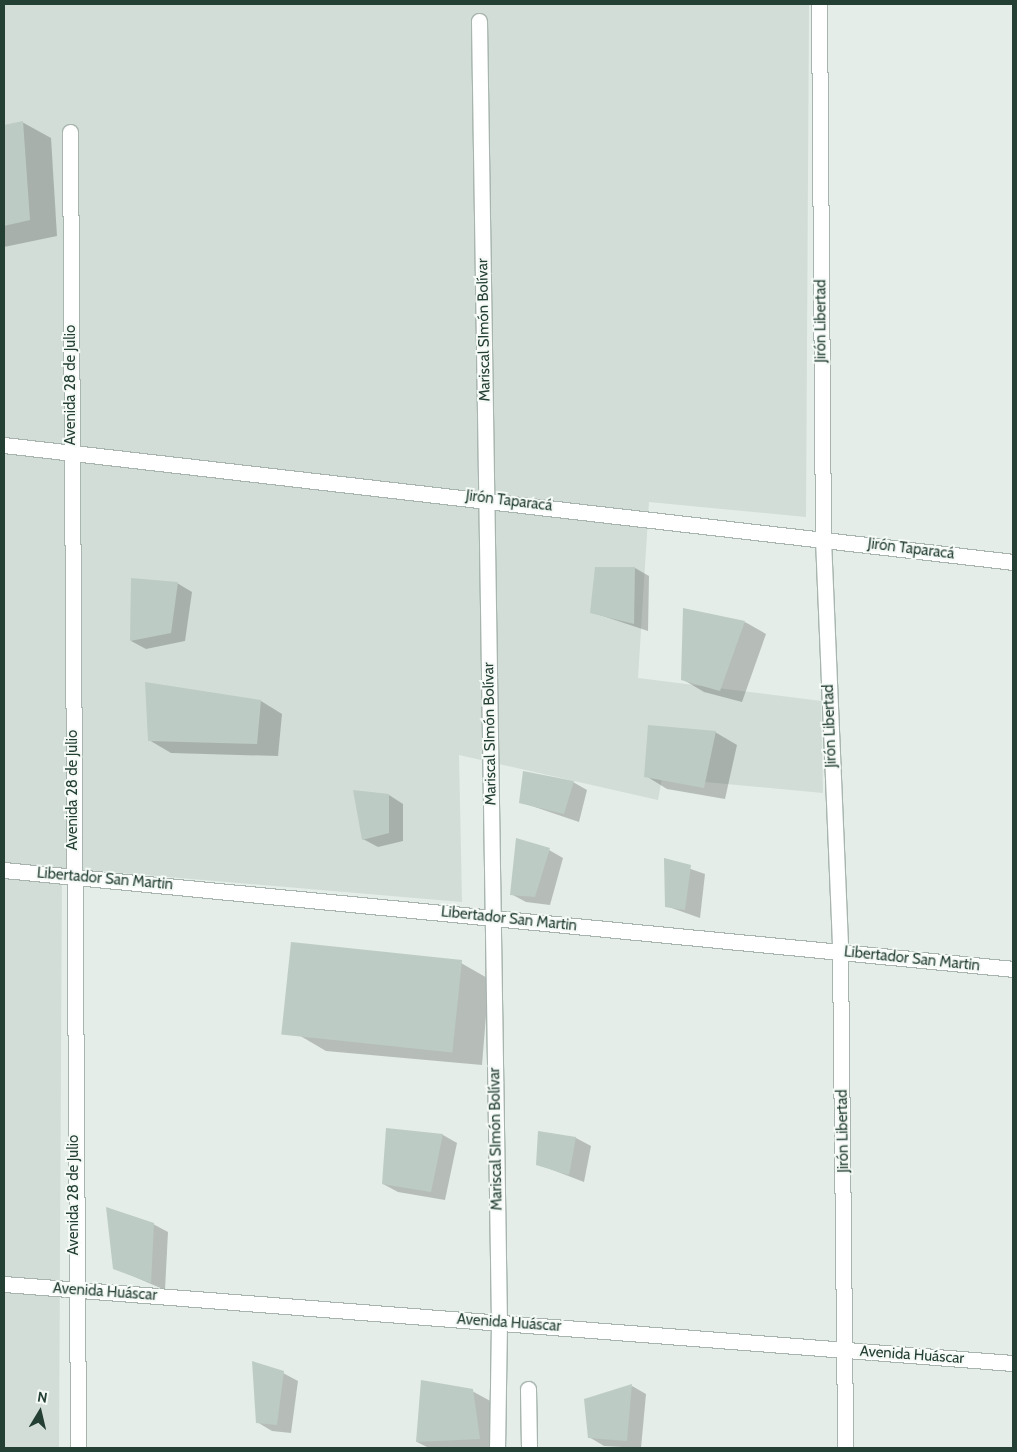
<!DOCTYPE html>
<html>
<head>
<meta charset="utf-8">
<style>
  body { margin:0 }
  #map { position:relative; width:1017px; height:1452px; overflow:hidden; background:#e4ede8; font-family:Cabin,sans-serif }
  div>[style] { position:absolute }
  .built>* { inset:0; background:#d2ddd7 }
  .shadow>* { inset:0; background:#0003 }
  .building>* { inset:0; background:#bccbc3; transform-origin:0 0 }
  .roads { filter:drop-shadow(1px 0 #a7b5ae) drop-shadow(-1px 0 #a7b5ae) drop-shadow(0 1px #a7b5ae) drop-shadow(0 -1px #a7b5ae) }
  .minor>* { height:15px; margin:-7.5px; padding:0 7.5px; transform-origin:7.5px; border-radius:7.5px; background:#fff }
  span { translate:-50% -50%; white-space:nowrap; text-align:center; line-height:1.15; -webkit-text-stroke:4px #f5faf7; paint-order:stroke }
  .street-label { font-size:15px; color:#243f34 }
  .frame { position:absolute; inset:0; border:5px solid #243f34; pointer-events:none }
  .north { position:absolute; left:15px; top:1387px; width:50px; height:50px; -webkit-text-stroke:4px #f5faf7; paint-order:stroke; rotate:9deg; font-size:14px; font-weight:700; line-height:20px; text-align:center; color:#243f34 }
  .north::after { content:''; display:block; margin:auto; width:18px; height:22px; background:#243f34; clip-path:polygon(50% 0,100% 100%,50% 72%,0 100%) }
</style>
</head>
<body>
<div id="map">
  <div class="built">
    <div style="clip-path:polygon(4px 4px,809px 4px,806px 517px,649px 502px,638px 678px,821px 701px,823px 793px,662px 778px,658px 800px,459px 755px,462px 902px,62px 868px,59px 1448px,4px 1448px)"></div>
  </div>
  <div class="shadow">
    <div style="clip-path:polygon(22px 122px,51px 138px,57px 236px,4px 247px,4px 126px)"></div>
    <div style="clip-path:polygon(635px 568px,649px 576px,648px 631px,591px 612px)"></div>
    <div style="clip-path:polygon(177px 583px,192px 592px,185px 641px,146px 649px,131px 641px)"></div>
    <div style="clip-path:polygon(745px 622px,766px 634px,742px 702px,704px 692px,682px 679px)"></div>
    <div style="clip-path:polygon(261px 701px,282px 714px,278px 756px,171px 753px,149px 740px)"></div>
    <div style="clip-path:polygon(715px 732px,737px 745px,725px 799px,667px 789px,646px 776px)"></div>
    <div style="clip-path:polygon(573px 782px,587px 790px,579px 822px,520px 802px)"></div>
    <div style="clip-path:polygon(389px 795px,403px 804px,403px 841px,378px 847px,363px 839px)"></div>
    <div style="clip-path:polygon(549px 850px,563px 858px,550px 905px,526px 902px,511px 894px)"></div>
    <div style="clip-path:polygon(665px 860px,705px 874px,700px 918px,666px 906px)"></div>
    <div style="clip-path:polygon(461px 963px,489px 979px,482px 1065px,326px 1051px,297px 1034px)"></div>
    <div style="clip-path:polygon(387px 1129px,443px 1135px,457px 1143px,445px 1200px,398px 1192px,383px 1184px)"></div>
    <div style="clip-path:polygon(539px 1132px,576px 1138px,591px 1146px,584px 1182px,537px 1164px)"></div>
    <div style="clip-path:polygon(153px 1224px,168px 1232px,165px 1290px,114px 1268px)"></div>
    <div style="clip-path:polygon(283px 1373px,298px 1381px,291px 1433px,272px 1431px,257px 1422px)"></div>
    <div style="clip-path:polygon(632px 1386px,646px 1394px,641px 1448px,604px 1446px,589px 1437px)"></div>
    <div style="clip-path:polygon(472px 1391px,494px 1403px,501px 1448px,429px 1448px,417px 1442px)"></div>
  </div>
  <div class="building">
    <div style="clip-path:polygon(23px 121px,30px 220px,4px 226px,4px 125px)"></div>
    <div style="clip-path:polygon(595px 567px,635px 567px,634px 624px,590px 613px)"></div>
    <div style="clip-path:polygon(131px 578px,178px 582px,171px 633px,130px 641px)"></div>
    <div style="clip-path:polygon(683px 608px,745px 621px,720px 691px,681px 680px)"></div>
    <div style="clip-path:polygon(145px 682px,261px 700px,257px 744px,148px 741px)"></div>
    <div style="clip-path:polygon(648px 725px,716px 731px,704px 788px,644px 777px)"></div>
    <div style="clip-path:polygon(523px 771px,574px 781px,564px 814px,519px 803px)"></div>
    <div style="clip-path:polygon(353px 790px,389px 794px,389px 833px,362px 840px)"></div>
    <div style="clip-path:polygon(516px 838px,550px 848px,535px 897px,510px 895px)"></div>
    <div style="clip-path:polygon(664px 858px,691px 865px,685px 910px,665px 907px)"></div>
    <div style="left:291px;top:942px;width:172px;height:93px;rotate:6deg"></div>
    <div style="clip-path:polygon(386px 1128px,443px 1134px,431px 1192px,382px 1184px)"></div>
    <div style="clip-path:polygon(538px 1131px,576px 1137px,569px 1175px,536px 1165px)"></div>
    <div style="clip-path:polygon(106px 1207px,154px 1223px,151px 1283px,113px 1269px)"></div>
    <div style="clip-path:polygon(252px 1361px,284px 1371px,277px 1425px,256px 1423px)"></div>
    <div style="clip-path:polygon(421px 1380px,473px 1389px,480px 1439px,416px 1442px)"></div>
    <div style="clip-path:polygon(632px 1384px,627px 1441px,588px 1438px,584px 1399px)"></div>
  </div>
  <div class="roads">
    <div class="minor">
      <div style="left:819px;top:4px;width:535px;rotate:89.57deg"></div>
      <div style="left:823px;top:539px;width:413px;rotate:87.6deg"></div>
      <div style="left:840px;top:952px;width:496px;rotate:89.4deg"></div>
      <div style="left:479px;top:21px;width:1302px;rotate:89.12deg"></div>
      <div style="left:499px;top:1323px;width:125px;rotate:90.9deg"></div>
      <div style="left:70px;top:132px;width:1316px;rotate:89.65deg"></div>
      <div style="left:4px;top:445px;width:1016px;rotate:6.61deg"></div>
      <div style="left:4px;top:870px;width:1014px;rotate:5.6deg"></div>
      <div style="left:4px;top:1284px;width:1012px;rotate:4.48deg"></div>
      <div style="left:528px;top:1389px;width:59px;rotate:89deg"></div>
    </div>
  </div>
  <div class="street-label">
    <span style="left:821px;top:321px;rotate:-90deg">Jirón Libertad</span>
    <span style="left:484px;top:330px;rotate:-91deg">Mariscal SImón Bolívar</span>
    <span style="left:71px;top:385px;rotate:-90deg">Avenida 28 de Julio</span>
    <span style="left:509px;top:501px;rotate:7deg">Jirón Taparacá</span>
    <span style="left:911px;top:549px;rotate:7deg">Jirón Taparacá</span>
    <span style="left:830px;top:726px;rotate:-92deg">Jirón Libertad</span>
    <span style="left:490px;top:734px;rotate:-91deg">Mariscal SImón Bolívar</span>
    <span style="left:73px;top:790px;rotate:-90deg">Avenida 28 de Julio</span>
    <span style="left:105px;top:879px;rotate:5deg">Libertador San Martin</span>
    <span style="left:509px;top:919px;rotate:6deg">Libertador San Martin</span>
    <span style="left:912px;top:959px;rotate:6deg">Libertador San Martin</span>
    <span style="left:843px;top:1131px;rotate:-91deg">Jirón Libertad</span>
    <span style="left:496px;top:1139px;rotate:-91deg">Mariscal SImón Bolívar</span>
    <span style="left:74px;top:1195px;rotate:-90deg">Avenida 28 de Julio</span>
    <span style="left:105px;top:1292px;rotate:4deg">Avenida Huáscar</span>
    <span style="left:509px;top:1323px;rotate:4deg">Avenida Huáscar</span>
    <span style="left:912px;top:1355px;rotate:4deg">Avenida Huáscar</span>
  </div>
  <div class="frame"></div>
  <div class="north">N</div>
</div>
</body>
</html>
